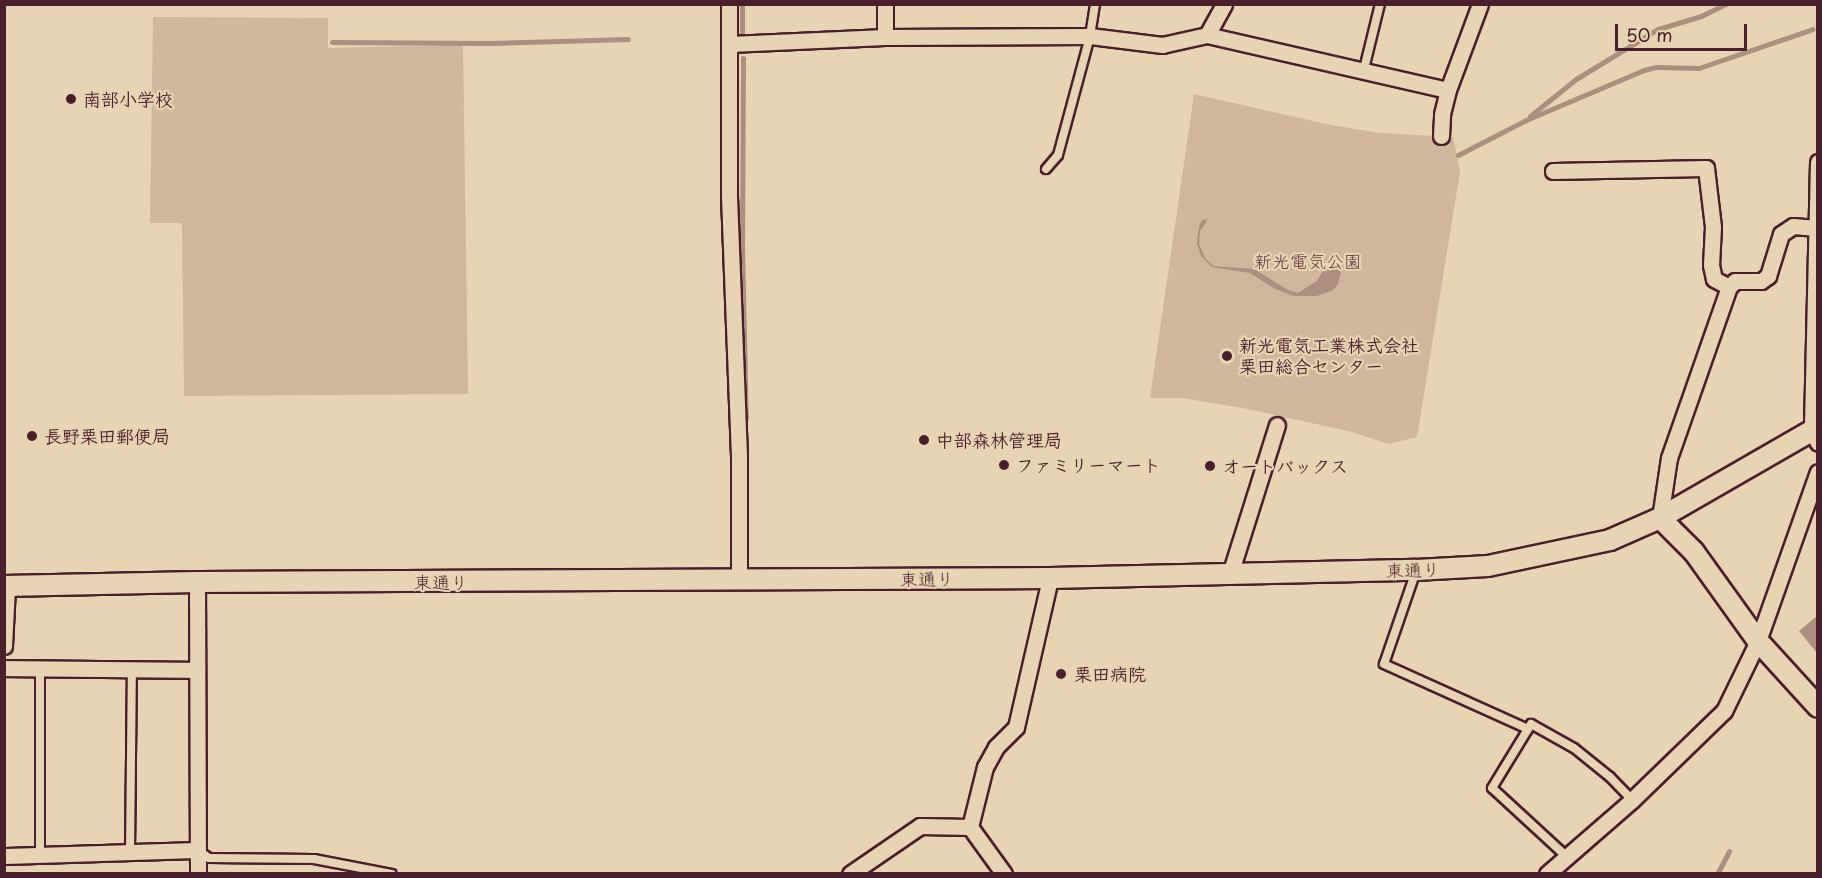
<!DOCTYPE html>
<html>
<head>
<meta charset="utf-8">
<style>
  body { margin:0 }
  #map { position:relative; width:1822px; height:878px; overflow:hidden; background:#e8d4b2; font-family:"Playpen Sans","Klee One",sans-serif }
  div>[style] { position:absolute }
  .green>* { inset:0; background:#cfb69c }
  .water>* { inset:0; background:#ac8f7f }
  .stream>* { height:5px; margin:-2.5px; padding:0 2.5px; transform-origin:2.5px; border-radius:2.5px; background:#ac8f7f }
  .roads { filter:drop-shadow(2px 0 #4a1f2b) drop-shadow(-2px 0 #4a1f2b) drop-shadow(0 2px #4a1f2b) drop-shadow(0 -2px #4a1f2b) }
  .service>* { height:8px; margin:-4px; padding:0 4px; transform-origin:4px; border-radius:4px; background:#e8d4b2 }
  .minor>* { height:15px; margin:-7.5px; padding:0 7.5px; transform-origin:7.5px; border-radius:7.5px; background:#e8d4b2 }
  .tertiary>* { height:20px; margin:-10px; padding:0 10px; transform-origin:10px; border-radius:10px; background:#e8d4b2 }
  .dots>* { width:16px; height:16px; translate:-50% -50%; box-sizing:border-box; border:3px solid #e8d4b2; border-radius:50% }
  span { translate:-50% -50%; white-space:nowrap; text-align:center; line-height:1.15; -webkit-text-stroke:4.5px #e8d4b2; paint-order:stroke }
  .poi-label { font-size:18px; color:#4a1f2b; font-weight:700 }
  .left { translate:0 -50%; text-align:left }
  .park-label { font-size:18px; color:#5e363c }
  .street-label { font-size:18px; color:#4a1f2b }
  .frame { position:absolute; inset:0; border:6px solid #4a1f2b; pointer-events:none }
  .scale { position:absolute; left:1615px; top:24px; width:132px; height:27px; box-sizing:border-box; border:3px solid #4a1f2b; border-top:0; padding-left:8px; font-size:18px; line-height:21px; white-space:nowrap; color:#4a1f2b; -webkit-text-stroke:4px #e8d4b2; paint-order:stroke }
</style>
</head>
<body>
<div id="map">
  <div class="green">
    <div style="clip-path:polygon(153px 17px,328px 18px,328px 48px,463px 45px,468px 394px,184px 396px,182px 223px,150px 223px)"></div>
    <div style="clip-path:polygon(1194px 94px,1331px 125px,1380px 133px,1453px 137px,1460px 172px,1417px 437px,1389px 444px,1352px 432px,1248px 409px,1182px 398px,1150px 398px)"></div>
  </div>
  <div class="water">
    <div style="clip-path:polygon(1206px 219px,1207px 221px,1200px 231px,1199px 244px,1205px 258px,1213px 266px,1254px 269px,1286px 289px,1298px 293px,1317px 281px,1327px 264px,1335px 261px,1341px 272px,1338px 284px,1333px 290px,1317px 296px,1294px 296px,1273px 288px,1250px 273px,1212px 267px,1201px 256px,1197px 243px,1199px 227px,1202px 220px)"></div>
    <div style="clip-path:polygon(1817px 616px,1817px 653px,1799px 631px)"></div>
  </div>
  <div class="stream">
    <div style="left:742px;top:4px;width:29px;rotate:90deg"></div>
    <div style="left:332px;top:42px;width:156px;rotate:0.4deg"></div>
    <div style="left:488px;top:43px;width:140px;rotate:-1.6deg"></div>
    <div style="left:743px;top:58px;width:190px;rotate:90.3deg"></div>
    <div style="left:742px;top:248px;width:170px;rotate:88.7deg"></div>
    <div style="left:1530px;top:116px;width:59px;rotate:-38.8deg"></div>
    <div style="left:1576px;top:79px;width:96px;rotate:-31.4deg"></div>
    <div style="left:1658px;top:29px;width:45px;rotate:-16.8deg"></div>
    <div style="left:1701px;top:16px;width:28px;rotate:-26deg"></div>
    <div style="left:1458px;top:155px;width:76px;rotate:-27.2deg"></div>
    <div style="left:1526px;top:120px;width:128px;rotate:-23deg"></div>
    <div style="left:1644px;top:70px;width:12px;rotate:-14deg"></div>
    <div style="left:1656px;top:67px;width:43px;rotate:1.3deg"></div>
    <div style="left:1699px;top:68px;width:120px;rotate:-18.9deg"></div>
    <div style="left:1717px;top:874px;width:26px;rotate:-62deg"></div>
  </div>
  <div class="roads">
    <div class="service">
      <div style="left:1364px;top:69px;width:67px;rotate:-76.2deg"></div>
      <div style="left:1046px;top:169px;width:18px;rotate:-49deg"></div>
      <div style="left:1058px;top:155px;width:123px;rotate:-74.9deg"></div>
      <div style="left:1090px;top:36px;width:32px;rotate:-81deg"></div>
      <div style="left:1416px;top:571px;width:98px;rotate:109deg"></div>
      <div style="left:1384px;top:664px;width:158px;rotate:24.3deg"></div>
      <div style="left:40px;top:669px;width:186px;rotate:90deg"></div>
      <div style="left:199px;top:851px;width:12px;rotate:35deg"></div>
      <div style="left:209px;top:858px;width:105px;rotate:0.5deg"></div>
      <div style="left:314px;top:859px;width:79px;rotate:10.9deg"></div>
      <div style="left:130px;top:852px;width:183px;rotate:-89.4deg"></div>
      <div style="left:1566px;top:856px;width:100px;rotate:-137.4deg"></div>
      <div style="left:1492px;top:788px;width:75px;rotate:-58.6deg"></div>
      <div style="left:1531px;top:724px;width:49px;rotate:29.2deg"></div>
      <div style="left:1574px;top:748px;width:46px;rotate:38.9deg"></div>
      <div style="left:1610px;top:777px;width:32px;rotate:46deg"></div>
    </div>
    <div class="minor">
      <div style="left:729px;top:4px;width:192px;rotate:90deg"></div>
      <div style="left:729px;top:196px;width:259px;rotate:87.8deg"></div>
      <div style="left:739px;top:455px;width:125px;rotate:90deg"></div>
      <div style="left:885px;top:4px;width:33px;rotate:90deg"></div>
      <div style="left:1207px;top:35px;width:35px;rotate:-61deg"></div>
      <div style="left:730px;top:44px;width:155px;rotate:-2.6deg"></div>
      <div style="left:885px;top:37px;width:205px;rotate:-0.3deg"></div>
      <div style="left:1090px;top:36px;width:73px;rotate:7.1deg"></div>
      <div style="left:1162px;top:45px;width:46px;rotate:-12.5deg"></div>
      <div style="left:1207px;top:35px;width:247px;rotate:12.9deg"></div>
      <div style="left:1448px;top:90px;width:92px;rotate:-69.6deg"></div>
      <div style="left:1441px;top:136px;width:22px;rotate:-87deg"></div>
      <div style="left:1442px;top:114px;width:25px;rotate:-76deg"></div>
      <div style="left:1818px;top:162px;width:269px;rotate:91.3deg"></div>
      <div style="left:1812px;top:431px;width:13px;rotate:63deg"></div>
      <div style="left:1553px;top:171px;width:153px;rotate:-1.1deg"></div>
      <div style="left:1706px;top:168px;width:59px;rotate:83.2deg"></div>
      <div style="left:1713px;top:227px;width:38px;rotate:93deg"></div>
      <div style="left:1711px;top:265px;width:14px;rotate:78deg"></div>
      <div style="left:1714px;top:279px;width:17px;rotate:28deg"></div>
      <div style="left:1660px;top:518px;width:61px;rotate:-81.5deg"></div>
      <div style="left:1669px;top:458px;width:181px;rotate:-70.7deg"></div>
      <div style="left:1729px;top:287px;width:8px;rotate:-45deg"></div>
      <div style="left:1735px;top:281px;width:26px"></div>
      <div style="left:1761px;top:281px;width:9px;rotate:-36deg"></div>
      <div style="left:1768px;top:276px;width:44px;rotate:-72.8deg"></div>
      <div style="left:1781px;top:234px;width:14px;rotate:-34deg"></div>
      <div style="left:1793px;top:226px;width:23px;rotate:5deg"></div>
      <div style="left:1230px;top:574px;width:156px;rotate:-72.5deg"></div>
      <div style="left:197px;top:582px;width:292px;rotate:89.8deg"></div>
      <div style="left:4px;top:646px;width:60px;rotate:-87.1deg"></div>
      <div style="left:4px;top:668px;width:193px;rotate:0.6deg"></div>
      <div style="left:970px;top:827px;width:58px;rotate:54.1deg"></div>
      <div style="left:4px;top:856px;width:193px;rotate:-1.8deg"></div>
      <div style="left:850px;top:874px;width:85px;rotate:-34.4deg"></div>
      <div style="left:920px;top:826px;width:50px;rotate:1.1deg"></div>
      <div style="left:970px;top:827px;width:62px;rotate:-76deg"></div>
      <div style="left:985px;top:767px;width:23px;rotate:-61deg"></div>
      <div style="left:996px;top:747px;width:28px;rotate:-45deg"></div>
      <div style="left:1016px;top:727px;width:153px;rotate:-77.1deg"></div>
      <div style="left:1547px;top:874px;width:113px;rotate:-41deg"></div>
      <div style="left:1632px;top:800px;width:128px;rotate:-44.1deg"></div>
      <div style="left:1724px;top:711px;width:78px;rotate:-64.1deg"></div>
      <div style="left:1758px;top:641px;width:179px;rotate:-70.5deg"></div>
    </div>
    <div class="tertiary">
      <div style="left:1660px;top:518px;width:48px;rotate:45deg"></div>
      <div style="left:1694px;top:552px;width:110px;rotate:54.3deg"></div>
      <div style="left:1758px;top:641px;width:89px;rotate:47.7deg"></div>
      <div style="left:4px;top:586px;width:193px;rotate:-1.2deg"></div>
      <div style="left:197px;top:582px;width:853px;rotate:-0.27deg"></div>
      <div style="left:1050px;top:578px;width:366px;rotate:-1.3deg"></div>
      <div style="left:1416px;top:570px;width:72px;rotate:-3.2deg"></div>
      <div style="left:1488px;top:566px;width:125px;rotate:-12deg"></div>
      <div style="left:1610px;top:540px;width:55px;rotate:-23.7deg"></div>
      <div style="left:1660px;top:518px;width:182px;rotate:-29.9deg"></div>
    </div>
  </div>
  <div class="dots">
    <div style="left:71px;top:99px;background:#4a1f2b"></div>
    <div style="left:1227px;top:356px;background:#4a1f2b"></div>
    <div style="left:32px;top:436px;background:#4a1f2b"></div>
    <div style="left:924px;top:440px;background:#4a1f2b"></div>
    <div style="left:1004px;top:465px;background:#4a1f2b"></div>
    <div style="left:1210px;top:466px;background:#4a1f2b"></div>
    <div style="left:1061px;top:674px;background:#4a1f2b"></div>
  </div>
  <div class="poi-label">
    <span class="left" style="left:83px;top:99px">南部小学校</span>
    <span class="left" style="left:1239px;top:356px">新光電気工業株式会社<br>栗田総合センター</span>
    <span class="left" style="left:44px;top:436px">長野栗田郵便局</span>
    <span class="left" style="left:936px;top:440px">中部森林管理局</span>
    <span class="left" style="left:1016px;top:465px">ファミリーマート</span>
    <span class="left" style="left:1222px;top:466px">オートバックス</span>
    <span class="left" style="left:1074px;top:674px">栗田病院</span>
  </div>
  <div class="park-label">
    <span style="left:1308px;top:261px">新光電気公園</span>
  </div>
  <div class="street-label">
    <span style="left:1413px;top:570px;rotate:-2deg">東通り</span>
    <span style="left:927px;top:579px;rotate:-1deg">東通り</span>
    <span style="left:441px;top:582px">東通り</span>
  </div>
  <div class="frame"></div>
  <div class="scale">50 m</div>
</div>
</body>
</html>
